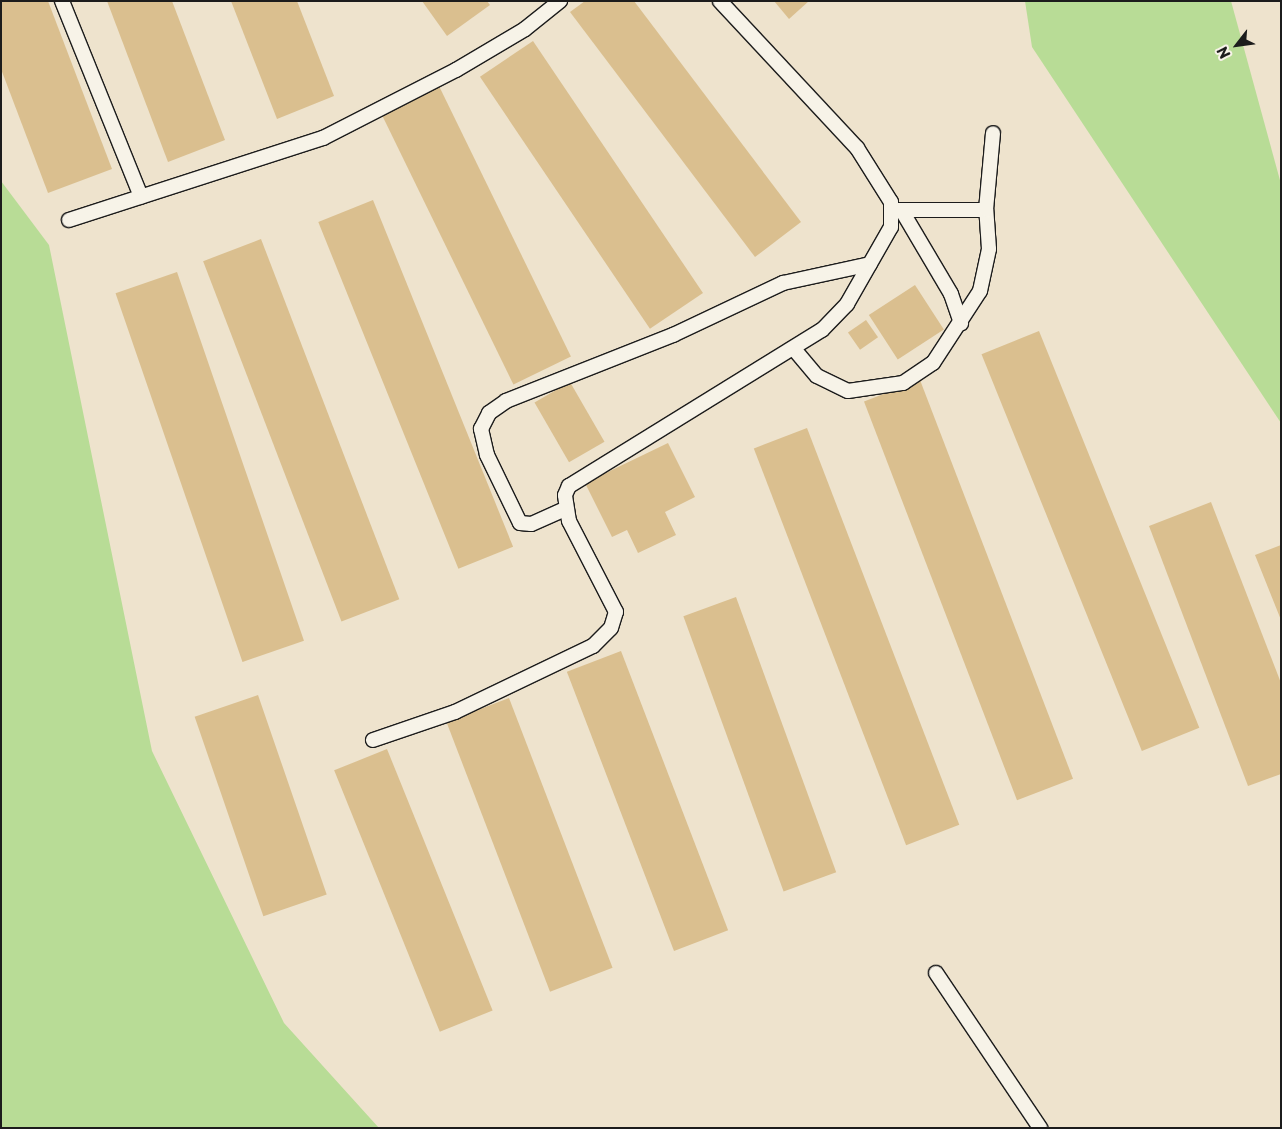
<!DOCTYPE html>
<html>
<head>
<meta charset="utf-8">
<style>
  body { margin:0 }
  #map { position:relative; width:1282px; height:1129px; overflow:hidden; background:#eee3cd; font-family:"Playpen Sans",sans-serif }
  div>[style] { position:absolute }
  .green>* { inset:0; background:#b8dc96 }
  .building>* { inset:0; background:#dabf8f; transform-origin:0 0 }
  .roads { filter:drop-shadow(1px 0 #1c1c1c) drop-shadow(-1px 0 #1c1c1c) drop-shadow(0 1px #1c1c1c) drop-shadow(0 -1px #1c1c1c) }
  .service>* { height:14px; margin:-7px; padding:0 7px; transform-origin:7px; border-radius:7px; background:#f7f3e8 }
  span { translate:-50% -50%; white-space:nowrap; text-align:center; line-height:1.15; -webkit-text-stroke:4.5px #f7f3e8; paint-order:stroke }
  .frame { position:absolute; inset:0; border:2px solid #1c1c1c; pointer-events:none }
  .north { position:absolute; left:1212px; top:20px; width:50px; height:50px; -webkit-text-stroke:4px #f7f3e8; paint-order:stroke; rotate:240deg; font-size:14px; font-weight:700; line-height:20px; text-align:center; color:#1c1c1c }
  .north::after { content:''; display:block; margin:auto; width:18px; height:22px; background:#1c1c1c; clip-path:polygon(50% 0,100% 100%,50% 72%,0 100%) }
</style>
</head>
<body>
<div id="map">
  <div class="green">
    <div style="clip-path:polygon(1025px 1px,1231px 1px,1281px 184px,1281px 423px,1032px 47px)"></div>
    <div style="clip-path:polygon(1px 181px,49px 245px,152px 751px,284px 1023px,379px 1128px,1px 1128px)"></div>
  </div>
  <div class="building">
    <div style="clip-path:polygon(1px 1px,48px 1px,112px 169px,48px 193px,1px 69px)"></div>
    <div style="clip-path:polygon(107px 1px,172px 1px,225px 140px,168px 162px)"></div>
    <div style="clip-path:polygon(231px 1px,297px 1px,334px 96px,277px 119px)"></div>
    <div style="clip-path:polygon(422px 1px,487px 1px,490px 5px,447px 36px)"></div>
    <div style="clip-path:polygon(585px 1px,634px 1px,801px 222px,755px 257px,570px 12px)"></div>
    <div style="clip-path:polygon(774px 1px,809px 1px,789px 19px)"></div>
    <div style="left:533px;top:41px;width:304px;height:64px;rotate:56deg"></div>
    <div style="left:439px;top:86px;width:301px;height:64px;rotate:64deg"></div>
    <div style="left:373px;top:200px;width:374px;height:59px;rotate:68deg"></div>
    <div style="left:261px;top:239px;width:386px;height:62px;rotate:69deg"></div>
    <div style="left:177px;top:272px;width:390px;height:65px;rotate:71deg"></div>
    <div style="left:915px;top:285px;width:53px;height:55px;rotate:57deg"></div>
    <div style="left:866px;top:320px;width:21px;height:22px;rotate:55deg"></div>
    <div style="left:1039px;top:331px;width:428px;height:62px;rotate:68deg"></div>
    <div style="left:920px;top:380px;width:427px;height:60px;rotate:69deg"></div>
    <div style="left:570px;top:382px;width:69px;height:41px;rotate:60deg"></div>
    <div style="left:807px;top:428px;width:425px;height:57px;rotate:69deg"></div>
    <div style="clip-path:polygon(668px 443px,695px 497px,665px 512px,676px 535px,638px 553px,627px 530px,612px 537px,585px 483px)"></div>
    <div style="clip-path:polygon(1211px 502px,1281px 683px,1281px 774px,1248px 786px,1149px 526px)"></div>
    <div style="clip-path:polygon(1281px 545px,1281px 620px,1255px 555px)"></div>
    <div style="left:736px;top:597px;width:293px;height:56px;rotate:70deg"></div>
    <div style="left:621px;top:651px;width:299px;height:58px;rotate:69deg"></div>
    <div style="left:258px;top:695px;width:211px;height:67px;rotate:71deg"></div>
    <div style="left:509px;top:698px;width:289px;height:67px;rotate:69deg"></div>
    <div style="left:387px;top:749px;width:282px;height:57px;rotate:68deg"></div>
  </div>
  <div class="roads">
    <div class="service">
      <div style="left:62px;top:1px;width:211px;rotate:68deg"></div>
      <div style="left:896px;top:210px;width:90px"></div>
      <div style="left:902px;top:211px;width:96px;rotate:59.4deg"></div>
      <div style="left:951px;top:294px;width:31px;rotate:71deg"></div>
      <div style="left:69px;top:220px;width:267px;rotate:-17.9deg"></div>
      <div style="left:323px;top:138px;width:149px;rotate:-27.1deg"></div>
      <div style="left:456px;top:70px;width:80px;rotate:-30.7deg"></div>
      <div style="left:525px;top:29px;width:45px;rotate:-38.7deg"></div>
      <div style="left:794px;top:349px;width:35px;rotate:50deg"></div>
      <div style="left:817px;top:376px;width:34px;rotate:26deg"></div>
      <div style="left:848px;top:391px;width:56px;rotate:-8.3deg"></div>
      <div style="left:903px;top:383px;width:36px;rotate:-34deg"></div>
      <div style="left:933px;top:363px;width:86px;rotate:-56.9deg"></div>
      <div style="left:980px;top:291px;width:43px;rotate:-77.9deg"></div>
      <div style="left:989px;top:249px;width:39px;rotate:-94deg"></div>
      <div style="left:986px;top:210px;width:77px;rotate:-84.8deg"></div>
      <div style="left:565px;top:509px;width:37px;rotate:156deg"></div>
      <div style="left:531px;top:524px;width:11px;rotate:-175deg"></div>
      <div style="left:520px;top:523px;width:76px;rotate:-115.9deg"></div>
      <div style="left:487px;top:455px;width:27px;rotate:-103deg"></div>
      <div style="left:481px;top:429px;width:18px;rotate:-63deg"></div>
      <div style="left:489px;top:413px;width:21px;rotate:-35deg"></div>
      <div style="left:506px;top:401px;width:180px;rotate:-21.6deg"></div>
      <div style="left:673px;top:335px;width:122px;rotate:-25.3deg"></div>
      <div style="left:783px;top:283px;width:89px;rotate:-12.3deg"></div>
      <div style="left:373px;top:740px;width:87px;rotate:-18.9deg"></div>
      <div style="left:455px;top:712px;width:153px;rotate:-25.6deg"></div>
      <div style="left:593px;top:646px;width:25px;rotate:-45deg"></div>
      <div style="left:611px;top:628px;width:17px;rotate:-73deg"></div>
      <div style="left:616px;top:612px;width:102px;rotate:-117.3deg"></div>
      <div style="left:569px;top:521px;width:26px;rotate:-99deg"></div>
      <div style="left:565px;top:495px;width:10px;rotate:-66deg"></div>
      <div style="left:569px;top:486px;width:297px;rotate:-31.7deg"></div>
      <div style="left:822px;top:330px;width:36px;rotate:-46deg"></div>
      <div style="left:847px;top:304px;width:89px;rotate:-60.3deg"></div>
      <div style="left:891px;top:227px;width:25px;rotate:-90deg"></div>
      <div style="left:891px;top:202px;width:64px;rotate:-122.2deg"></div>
      <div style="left:857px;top:148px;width:201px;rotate:-133deg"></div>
      <div style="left:936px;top:973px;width:187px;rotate:56.1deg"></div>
    </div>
  </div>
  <div class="frame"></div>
  <div class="north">N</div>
</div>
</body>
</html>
